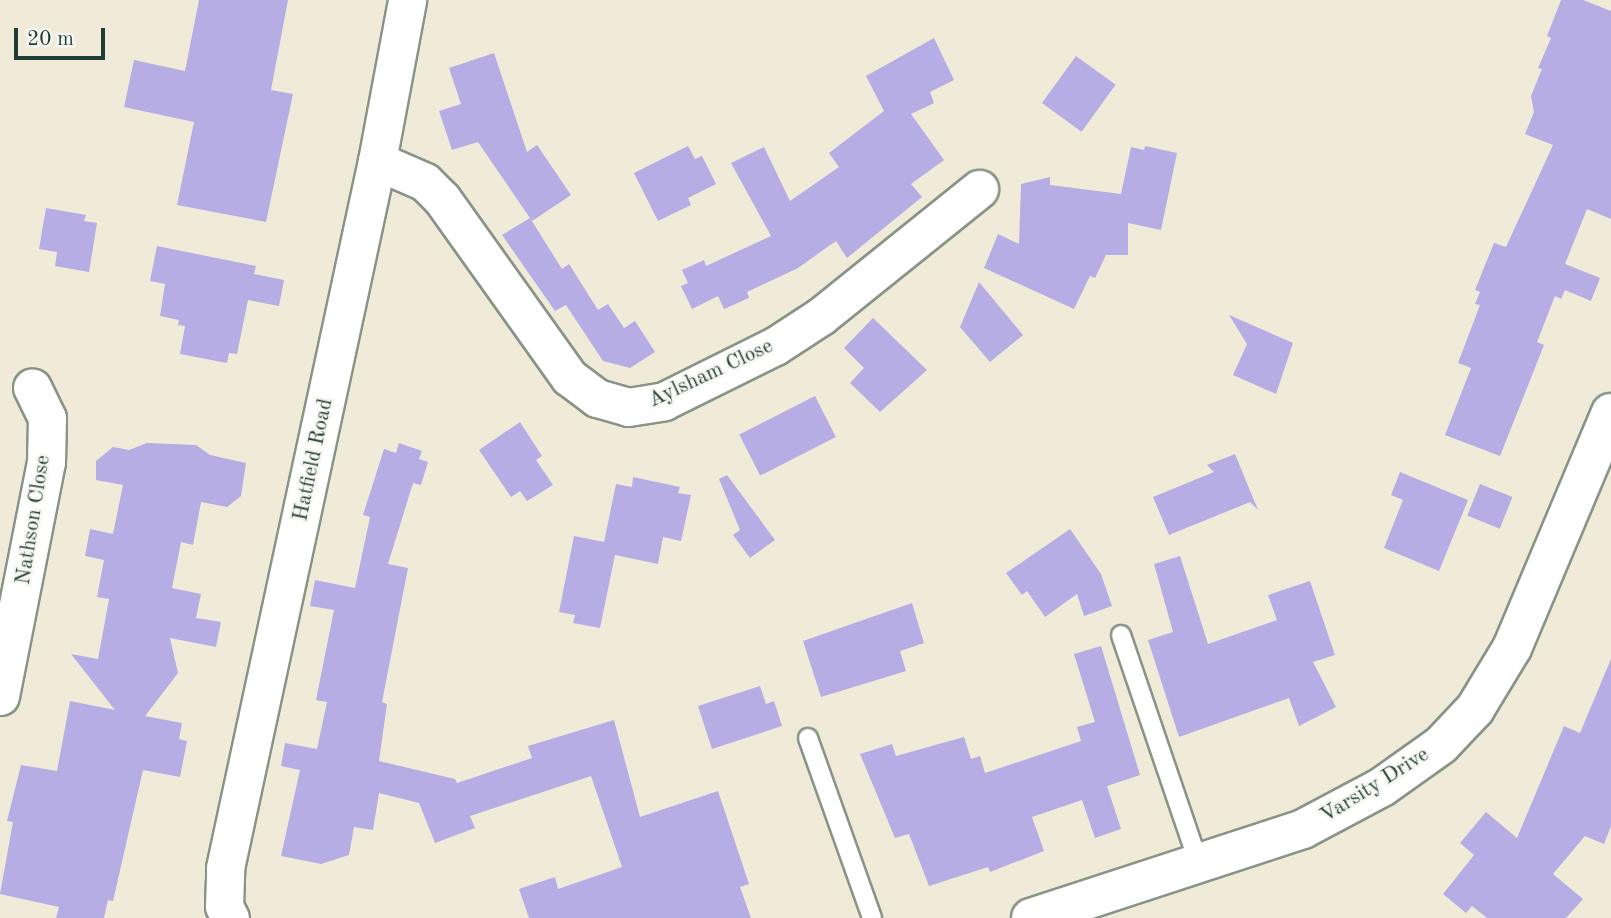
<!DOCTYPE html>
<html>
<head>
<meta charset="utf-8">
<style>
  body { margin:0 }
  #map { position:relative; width:1611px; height:918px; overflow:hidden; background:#f0ebd9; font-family:"Old Standard TT",serif }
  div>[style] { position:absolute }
  .building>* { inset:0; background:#b5ade4; transform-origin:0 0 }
  .roads { filter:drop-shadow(2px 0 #889486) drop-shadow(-2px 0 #889486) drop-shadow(0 2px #889486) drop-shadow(0 -2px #889486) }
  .service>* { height:18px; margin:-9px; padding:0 9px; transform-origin:9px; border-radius:9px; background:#fff }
  .minor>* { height:37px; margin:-18.5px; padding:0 18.5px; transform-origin:18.5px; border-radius:18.5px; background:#fff }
  .tertiary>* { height:38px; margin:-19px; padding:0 19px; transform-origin:19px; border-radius:19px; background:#fff }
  span { translate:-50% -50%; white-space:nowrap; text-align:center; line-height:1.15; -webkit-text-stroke:5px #f6f6f2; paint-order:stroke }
  .street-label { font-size:21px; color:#1f3d34 }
  .scale { position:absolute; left:14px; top:28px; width:91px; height:32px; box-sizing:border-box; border:4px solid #1f3d34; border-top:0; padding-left:9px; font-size:21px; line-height:24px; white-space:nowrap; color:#1f3d34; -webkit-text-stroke:5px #f6f6f2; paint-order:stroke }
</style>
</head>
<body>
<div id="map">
  <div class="building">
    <div style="clip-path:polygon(199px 0,288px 0,271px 90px,293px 94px,266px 222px,177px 205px,194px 122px,124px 107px,134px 60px,185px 71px)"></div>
    <div style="clip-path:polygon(1561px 0,1583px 0,1611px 11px,1611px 219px,1587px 209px,1565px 264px,1600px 278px,1591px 301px,1565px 290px,1561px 299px,1555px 296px,1537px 342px,1544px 345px,1500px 456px,1445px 435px,1471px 368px,1458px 363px,1480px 305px,1475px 304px,1480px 292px,1475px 290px,1494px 243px,1506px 247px,1553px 145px,1525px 134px,1534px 112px,1531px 96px,1542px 69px,1538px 68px,1551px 38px,1547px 36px)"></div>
    <div style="clip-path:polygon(934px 38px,954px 80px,930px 92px,934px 103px,911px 114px,944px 160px,911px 184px,922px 197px,847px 258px,836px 241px,798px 268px,747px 292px,749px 298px,724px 309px,718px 296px,692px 309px,681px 286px,688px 283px,682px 270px,704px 260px,706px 266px,771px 236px,731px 163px,764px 147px,790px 201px,839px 167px,829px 153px,884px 111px,866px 76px)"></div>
    <div style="clip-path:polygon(494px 53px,527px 152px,537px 145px,571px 195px,532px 221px,478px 142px,452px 150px,439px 111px,461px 104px,449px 68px)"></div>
    <div style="left:1076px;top:56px;width:49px;height:58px;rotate:36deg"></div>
    <div style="clip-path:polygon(688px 146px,695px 159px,702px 156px,716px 184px,688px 198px,691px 205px,658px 221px,634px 173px)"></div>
    <div style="clip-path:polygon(1145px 146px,1177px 153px,1161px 230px,1128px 223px,1128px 255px,1106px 255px,1095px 278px,1090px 276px,1074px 309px,984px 268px,998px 234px,1019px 244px,1021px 184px,1050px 177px,1050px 185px,1121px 194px,1131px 147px,1144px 150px)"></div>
    <div style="clip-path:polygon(46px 208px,86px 215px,84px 221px,97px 223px,89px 272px,55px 266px,57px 252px,39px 249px)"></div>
    <div style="clip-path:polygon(530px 218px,562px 269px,569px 264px,598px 310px,608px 304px,624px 328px,635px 321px,655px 352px,630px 368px,603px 361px,566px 305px,555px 311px,502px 235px)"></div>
    <div style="clip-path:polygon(157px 246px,256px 266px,254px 274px,284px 280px,279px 306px,248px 300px,237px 354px,229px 353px,227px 363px,180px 354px,185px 326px,178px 325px,179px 320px,160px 316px,165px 284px,150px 281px)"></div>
    <div style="clip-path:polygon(979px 282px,1023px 335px,990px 362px,960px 327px)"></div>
    <div style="clip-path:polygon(1229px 315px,1293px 343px,1276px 394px,1233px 375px,1247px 344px)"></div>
    <div style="clip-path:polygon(873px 318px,927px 370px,880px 412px,850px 383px,864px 368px,844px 348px)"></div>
    <div style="left:815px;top:396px;width:46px;height:85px;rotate:63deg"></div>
    <div style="clip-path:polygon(520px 422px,542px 456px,536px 460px,553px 485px,527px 501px,520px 491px,511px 497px,479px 450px)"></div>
    <div style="clip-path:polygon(147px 443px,196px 445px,210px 455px,246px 463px,241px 496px,227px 507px,201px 502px,193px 545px,181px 542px,172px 588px,201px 594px,196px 618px,221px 622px,216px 647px,170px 638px,178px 673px,145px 716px,182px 723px,179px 739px,187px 741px,180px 777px,143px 770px,113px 901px,108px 900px,104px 918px,56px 918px,59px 907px,0 894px,13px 822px,7px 821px,21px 765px,57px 771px,70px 701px,115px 710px,71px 654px,98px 659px,109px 599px,97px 597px,104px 560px,85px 556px,90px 529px,113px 534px,123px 485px,96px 480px,96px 461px,113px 447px,129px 450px)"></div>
    <div style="clip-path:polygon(399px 443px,422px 451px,419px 459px,428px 462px,421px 485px,413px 483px,388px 564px,408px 568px,382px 702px,387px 704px,379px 761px,455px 779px,457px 783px,532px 758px,528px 746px,614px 720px,640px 817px,718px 791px,749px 884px,740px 887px,751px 918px,529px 918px,519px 889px,555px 877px,558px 889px,622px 867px,591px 776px,470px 816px,475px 828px,435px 843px,419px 803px,379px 793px,373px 830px,354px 827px,349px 855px,321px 864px,281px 856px,300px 770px,281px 766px,285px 743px,317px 749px,327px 702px,316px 700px,334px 610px,310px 606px,315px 580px,355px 588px,370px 517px,363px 515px,384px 449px,396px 453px)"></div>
    <div style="clip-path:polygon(1235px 454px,1258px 510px,1250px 502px,1169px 535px,1153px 497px,1214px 472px,1207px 465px)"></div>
    <div style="clip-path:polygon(1400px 472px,1468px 500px,1439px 571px,1384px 548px,1403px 500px,1391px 495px)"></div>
    <div style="clip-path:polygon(727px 475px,775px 540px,750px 558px,733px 535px,740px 530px,719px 479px)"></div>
    <div style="clip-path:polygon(633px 477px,680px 487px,678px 493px,691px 495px,681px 541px,663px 537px,658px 564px,615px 555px,600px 628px,573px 623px,575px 615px,559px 612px,574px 536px,604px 542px,616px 484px,632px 487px)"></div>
    <div style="left:1480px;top:484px;width:35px;height:34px;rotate:22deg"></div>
    <div style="clip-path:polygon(1070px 529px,1101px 574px,1112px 606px,1084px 616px,1077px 594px,1045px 617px,1027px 591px,1022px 595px,1006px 573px)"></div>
    <div style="clip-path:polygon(1180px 556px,1208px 644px,1277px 620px,1268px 595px,1310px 581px,1335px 655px,1313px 662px,1336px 707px,1299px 726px,1289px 698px,1179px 737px,1148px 640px,1173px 632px,1154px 564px)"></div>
    <div style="clip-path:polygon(912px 603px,924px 643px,900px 651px,906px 671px,821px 697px,803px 641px)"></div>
    <div style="clip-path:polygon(1101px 646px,1140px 775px,1107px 786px,1121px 829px,1095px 838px,1082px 800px,1032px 817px,1044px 851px,990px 872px,988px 867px,929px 886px,909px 834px,895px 838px,860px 754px,892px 744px,896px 756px,964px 737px,971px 759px,980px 756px,985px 773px,1081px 741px,1077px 727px,1095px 722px,1074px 654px)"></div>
    <div style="clip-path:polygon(1611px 659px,1611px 826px,1604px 844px,1585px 836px,1553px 874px,1583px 899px,1566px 918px,1487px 918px,1472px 906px,1466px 913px,1443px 894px,1474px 855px,1460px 843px,1486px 812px,1517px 838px,1564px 726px,1580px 733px)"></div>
    <div style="clip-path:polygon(760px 686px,766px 704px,774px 701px,782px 726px,712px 749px,698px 706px)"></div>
  </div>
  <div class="roads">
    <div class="service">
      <div style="left:1121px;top:635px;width:242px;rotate:71.2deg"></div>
      <div style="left:808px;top:738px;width:191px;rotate:70.4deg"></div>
    </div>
    <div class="minor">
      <div style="left:377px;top:161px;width:52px;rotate:23.6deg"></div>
      <div style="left:425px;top:182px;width:24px;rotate:45deg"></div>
      <div style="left:442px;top:199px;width:219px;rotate:54.5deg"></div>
      <div style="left:569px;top:377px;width:35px;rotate:37deg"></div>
      <div style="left:597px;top:398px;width:32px;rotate:16deg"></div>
      <div style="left:628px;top:407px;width:36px;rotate:-9deg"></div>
      <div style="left:664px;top:401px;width:124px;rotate:-26.4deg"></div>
      <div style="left:775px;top:346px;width:55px;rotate:-33.1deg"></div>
      <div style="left:821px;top:316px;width:203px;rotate:-38.8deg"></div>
      <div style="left:0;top:696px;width:238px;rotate:-78.9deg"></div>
      <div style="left:46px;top:462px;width:44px;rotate:-88.7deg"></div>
      <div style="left:47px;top:418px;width:34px;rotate:-116deg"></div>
      <div style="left:230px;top:918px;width:13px;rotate:-117deg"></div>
      <div style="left:224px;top:906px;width:38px;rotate:-88deg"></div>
      <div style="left:225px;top:868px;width:723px;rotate:-77.87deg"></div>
      <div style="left:377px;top:161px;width:164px;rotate:-79.4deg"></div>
    </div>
    <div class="tertiary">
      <div style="left:1031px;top:918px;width:286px;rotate:-18.1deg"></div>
      <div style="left:1303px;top:829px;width:89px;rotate:-28deg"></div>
      <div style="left:1382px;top:787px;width:72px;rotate:-35.4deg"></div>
      <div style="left:1441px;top:745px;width:50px;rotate:-46.6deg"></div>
      <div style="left:1475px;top:709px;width:71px;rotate:-58.8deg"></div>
      <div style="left:1512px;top:648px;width:255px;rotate:-67.2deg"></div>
    </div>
  </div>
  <div class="street-label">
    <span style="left:711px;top:374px;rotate:-25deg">Aylsham Close</span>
    <span style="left:314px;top:460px;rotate:-78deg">Hatfield Road</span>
    <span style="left:34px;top:520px;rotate:-81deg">Nathson Close</span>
    <span style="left:1375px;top:786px;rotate:-32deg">Varsity Drive</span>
  </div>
  <div class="scale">20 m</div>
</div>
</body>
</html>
